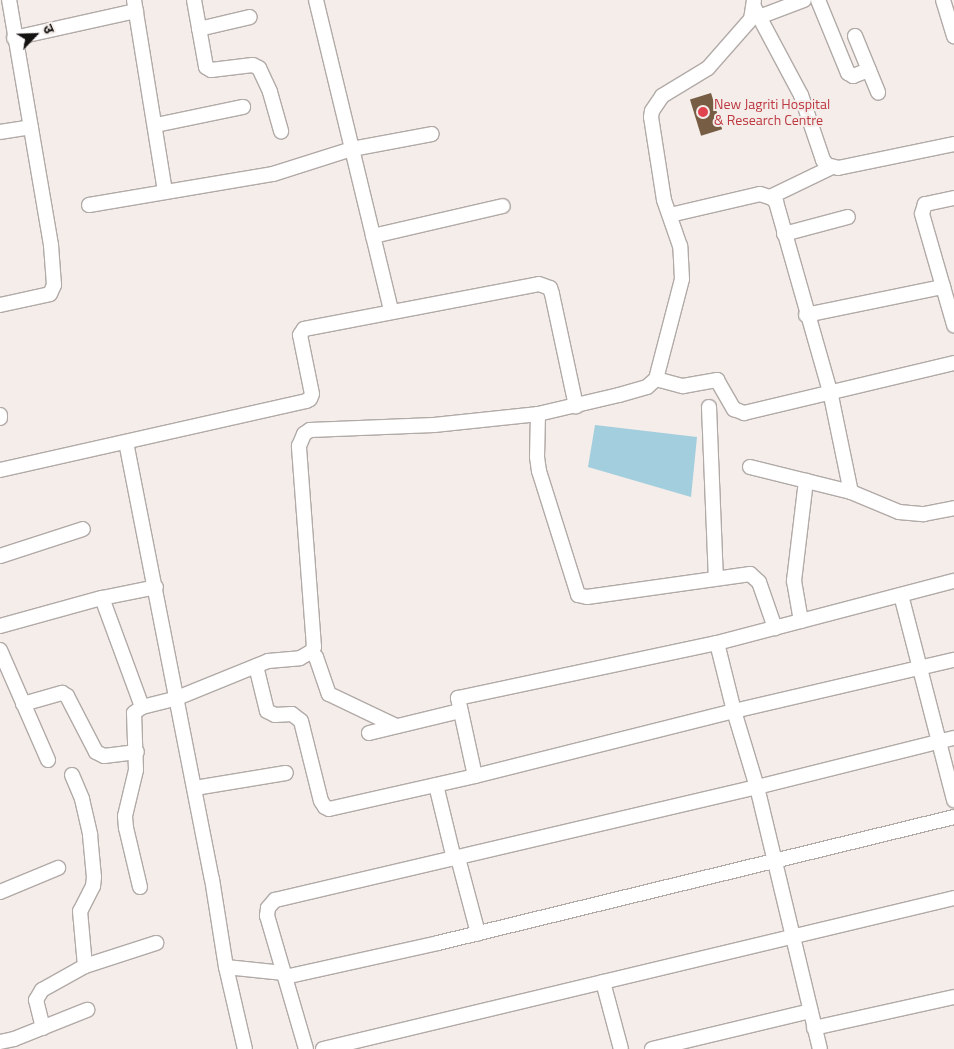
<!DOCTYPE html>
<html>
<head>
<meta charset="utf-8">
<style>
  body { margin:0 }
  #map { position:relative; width:954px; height:1049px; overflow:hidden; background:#f4edea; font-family:"Titillium Web","Noto Sans Devanagari",sans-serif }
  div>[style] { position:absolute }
  .water>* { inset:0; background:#a2cedd }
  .building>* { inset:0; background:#765d43; transform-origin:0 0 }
  .roads { filter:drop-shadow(1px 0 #b1aaa7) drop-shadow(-1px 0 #b1aaa7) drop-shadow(0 1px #b1aaa7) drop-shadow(0 -1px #b1aaa7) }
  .minor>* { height:14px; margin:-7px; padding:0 7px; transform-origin:7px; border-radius:7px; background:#fff }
  .dots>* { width:14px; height:14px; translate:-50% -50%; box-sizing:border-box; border:2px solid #f4edea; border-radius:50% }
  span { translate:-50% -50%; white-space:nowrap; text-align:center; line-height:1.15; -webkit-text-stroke:4px #f4edea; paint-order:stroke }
  .health-label { font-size:14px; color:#be3a42 }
  .left { translate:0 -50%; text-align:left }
  .north { position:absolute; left:10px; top:10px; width:50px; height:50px; -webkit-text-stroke:4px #f4edea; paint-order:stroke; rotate:66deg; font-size:14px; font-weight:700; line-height:20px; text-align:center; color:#151312 }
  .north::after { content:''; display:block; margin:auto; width:18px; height:22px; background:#151312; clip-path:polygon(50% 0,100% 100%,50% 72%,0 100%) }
</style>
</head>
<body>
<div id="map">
  <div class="water">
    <div style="clip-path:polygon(595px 425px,697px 437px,691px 497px,588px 467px)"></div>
  </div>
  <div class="building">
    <div style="left:711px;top:93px;width:38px;height:22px;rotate:73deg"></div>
  </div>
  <div class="roads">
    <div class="minor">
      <div style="left:134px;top:0;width:194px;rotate:80.8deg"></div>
      <div style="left:194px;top:0;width:68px;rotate:79.8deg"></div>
      <div style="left:206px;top:67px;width:6px;rotate:31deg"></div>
      <div style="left:211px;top:70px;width:42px;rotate:-6.8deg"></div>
      <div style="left:253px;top:65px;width:7px;rotate:27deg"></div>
      <div style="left:259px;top:68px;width:26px;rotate:65deg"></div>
      <div style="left:270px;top:92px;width:41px;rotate:74.2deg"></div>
      <div style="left:316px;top:0;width:320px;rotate:76.4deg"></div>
      <div style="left:818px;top:0;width:79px;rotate:67.7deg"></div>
      <div style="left:848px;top:73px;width:6px;rotate:31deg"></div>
      <div style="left:853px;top:76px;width:17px;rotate:-21deg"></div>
      <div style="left:943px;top:0;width:38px;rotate:73deg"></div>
      <div style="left:754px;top:7px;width:100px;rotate:61.9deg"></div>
      <div style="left:801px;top:95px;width:69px;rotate:71.3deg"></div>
      <div style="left:823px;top:160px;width:6px;rotate:51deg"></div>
      <div style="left:827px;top:165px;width:11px;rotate:15deg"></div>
      <div style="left:838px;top:168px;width:118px;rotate:-11.7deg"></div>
      <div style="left:759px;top:17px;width:48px;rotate:-20.7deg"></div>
      <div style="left:199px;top:29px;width:52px;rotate:-13.2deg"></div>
      <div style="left:855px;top:36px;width:61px;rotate:67.7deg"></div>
      <div style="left:14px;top:38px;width:125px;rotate:-12.5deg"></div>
      <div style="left:156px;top:125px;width:89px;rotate:-11.7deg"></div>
      <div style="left:0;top:132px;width:31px;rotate:-9deg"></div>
      <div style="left:770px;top:197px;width:69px;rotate:-25.8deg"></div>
      <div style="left:954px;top:198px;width:30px;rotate:168deg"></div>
      <div style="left:925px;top:204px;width:10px;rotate:107deg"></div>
      <div style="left:922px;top:214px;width:116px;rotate:73.9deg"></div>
      <div style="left:89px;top:205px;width:187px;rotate:-9.6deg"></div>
      <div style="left:273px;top:174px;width:83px;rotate:-17.6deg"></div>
      <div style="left:352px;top:149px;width:81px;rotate:-10.6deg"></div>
      <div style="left:670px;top:215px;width:92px;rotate:-13.1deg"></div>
      <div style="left:760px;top:194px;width:13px;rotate:18deg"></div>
      <div style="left:772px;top:198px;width:6px;rotate:45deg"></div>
      <div style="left:776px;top:202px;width:197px;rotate:74.1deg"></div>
      <div style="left:830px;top:391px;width:103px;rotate:78.3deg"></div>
      <div style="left:784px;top:234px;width:66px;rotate:-14.9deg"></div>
      <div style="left:373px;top:236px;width:133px;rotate:-13deg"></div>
      <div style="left:0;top:305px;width:51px;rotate:-12.4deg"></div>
      <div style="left:50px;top:294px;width:10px;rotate:-66deg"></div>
      <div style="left:54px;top:285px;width:40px;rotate:-94.3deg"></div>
      <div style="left:51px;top:245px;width:249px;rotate:-99.7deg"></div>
      <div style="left:806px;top:315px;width:140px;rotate:-11.6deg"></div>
      <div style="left:656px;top:379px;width:28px;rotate:15deg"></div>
      <div style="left:683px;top:386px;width:35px;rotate:-10deg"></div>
      <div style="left:717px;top:380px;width:34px;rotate:60deg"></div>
      <div style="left:734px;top:409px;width:11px;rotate:22deg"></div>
      <div style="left:744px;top:413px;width:216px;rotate:-13.4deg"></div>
      <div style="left:709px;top:407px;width:171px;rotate:87.7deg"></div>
      <div style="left:538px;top:414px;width:43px;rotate:91.3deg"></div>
      <div style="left:537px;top:457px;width:14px;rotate:82deg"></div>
      <div style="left:539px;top:471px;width:130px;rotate:72.5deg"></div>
      <div style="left:578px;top:595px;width:9px;rotate:13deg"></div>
      <div style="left:587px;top:597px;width:165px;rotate:-8deg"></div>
      <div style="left:750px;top:574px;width:12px;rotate:42deg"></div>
      <div style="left:759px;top:582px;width:49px;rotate:70.8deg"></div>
      <div style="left:0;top:415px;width:3px;rotate:90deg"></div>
      <div style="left:126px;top:442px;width:445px;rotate:78.9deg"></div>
      <div style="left:212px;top:879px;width:89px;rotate:81deg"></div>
      <div style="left:226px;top:967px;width:84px;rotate:77deg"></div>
      <div style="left:750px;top:467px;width:104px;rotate:13.9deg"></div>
      <div style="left:851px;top:492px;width:52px;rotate:22.6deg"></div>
      <div style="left:899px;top:512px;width:25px;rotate:5deg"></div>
      <div style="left:924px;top:514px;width:31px;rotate:-11deg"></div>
      <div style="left:0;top:470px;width:314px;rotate:-12.7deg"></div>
      <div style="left:306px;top:401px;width:4px;rotate:-27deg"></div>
      <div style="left:310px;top:399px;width:5px;rotate:-68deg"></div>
      <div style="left:312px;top:394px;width:60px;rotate:-101.5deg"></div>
      <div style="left:300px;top:335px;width:7px;rotate:-56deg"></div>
      <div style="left:304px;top:329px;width:239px;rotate:-10.8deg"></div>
      <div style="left:539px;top:284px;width:12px;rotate:20deg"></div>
      <div style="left:550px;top:288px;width:6px;rotate:72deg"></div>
      <div style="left:552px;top:294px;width:115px;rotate:77.9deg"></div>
      <div style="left:0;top:556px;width:87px;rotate:-18deg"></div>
      <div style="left:901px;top:595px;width:212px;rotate:75.5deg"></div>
      <div style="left:102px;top:598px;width:116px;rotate:69.8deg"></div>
      <div style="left:801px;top:621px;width:41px;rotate:-99.9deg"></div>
      <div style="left:794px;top:581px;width:101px;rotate:-83.2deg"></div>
      <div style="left:0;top:626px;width:106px;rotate:-15.4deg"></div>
      <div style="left:102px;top:598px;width:55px;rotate:-11.5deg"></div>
      <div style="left:717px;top:643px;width:70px;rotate:76deg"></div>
      <div style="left:734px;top:711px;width:79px;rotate:73.2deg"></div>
      <div style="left:757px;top:787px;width:269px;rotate:76.5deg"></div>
      <div style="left:0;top:650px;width:120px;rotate:66.4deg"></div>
      <div style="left:311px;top:652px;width:7px;rotate:45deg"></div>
      <div style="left:316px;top:657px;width:39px;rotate:71deg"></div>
      <div style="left:329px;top:694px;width:74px;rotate:25.5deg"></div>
      <div style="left:256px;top:666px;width:46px;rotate:76.3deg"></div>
      <div style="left:267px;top:711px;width:9px;rotate:27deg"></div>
      <div style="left:275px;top:715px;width:17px;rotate:-3deg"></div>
      <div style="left:292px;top:714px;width:11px;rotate:38deg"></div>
      <div style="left:301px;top:721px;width:82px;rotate:76deg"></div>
      <div style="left:321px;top:801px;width:7px;rotate:56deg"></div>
      <div style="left:325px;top:807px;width:4px;rotate:27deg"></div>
      <div style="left:329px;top:809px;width:150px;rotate:-12.7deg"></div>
      <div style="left:475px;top:776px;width:267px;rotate:-14.1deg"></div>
      <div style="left:734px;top:711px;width:226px;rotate:-13.1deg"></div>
      <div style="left:23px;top:704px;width:41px;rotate:-15.8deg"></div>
      <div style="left:62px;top:693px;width:6px;rotate:31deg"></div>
      <div style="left:67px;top:696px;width:63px;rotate:62.6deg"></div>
      <div style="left:96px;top:752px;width:9px;rotate:27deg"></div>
      <div style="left:104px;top:756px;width:33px;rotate:-7deg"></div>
      <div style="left:369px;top:733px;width:94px;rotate:-13.6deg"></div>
      <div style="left:72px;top:775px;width:26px;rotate:67deg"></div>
      <div style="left:82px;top:799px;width:37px;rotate:77deg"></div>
      <div style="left:90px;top:835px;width:42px;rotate:84.6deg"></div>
      <div style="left:94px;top:877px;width:9px;rotate:96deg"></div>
      <div style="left:93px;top:886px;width:28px;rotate:117deg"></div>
      <div style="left:80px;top:911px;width:55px;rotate:84.8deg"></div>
      <div style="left:475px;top:776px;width:80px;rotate:-102.3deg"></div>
      <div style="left:458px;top:698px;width:265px;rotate:-12deg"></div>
      <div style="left:717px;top:643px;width:245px;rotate:-14.7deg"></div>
      <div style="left:436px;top:785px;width:76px;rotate:76.3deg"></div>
      <div style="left:195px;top:788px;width:92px;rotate:-9.4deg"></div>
      <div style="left:458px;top:858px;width:78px;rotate:75.1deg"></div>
      <div style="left:140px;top:887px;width:61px;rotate:-103.3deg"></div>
      <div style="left:126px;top:828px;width:12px;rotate:-95deg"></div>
      <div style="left:125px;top:816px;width:47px;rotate:-76.6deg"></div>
      <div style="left:136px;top:770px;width:57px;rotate:-92deg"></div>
      <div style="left:134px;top:713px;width:10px;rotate:-37deg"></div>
      <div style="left:142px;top:707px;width:36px;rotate:-14deg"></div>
      <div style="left:177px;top:698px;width:98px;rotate:-22.1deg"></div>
      <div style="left:268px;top:661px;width:32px;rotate:-5deg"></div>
      <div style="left:300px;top:658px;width:13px;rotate:-29deg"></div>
      <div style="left:311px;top:652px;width:6px;rotate:-59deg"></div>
      <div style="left:314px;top:647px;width:202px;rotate:-94.3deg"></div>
      <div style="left:299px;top:446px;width:13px;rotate:-67deg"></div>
      <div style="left:304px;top:434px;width:7px;rotate:-34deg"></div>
      <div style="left:310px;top:430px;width:124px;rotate:-2.3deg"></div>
      <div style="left:434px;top:425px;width:105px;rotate:-6deg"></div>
      <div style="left:538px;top:414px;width:83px;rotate:-13.2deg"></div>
      <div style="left:619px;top:395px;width:29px;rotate:-16deg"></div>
      <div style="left:647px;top:387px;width:12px;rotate:-42deg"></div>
      <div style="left:656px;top:379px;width:103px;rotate:-75.4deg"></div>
      <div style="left:682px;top:279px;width:33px;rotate:-93deg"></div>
      <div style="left:680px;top:246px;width:49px;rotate:-109.2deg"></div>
      <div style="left:664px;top:200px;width:84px;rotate:-98.9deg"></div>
      <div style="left:651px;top:117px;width:6px;rotate:-81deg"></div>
      <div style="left:652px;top:111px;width:18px;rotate:-56deg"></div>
      <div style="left:662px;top:96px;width:54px;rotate:-31.3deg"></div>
      <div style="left:708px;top:68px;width:65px;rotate:-48.7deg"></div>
      <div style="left:751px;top:19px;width:19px;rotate:-81deg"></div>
      <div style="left:0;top:892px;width:63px;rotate:-22.5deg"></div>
      <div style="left:226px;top:967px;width:58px;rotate:5.9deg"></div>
      <div style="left:285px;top:977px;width:157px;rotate:-12.5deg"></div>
      <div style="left:438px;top:943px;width:531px;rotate:-13.72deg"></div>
      <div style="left:603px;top:982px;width:69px;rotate:75deg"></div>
      <div style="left:43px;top:1028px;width:29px;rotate:-104deg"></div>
      <div style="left:36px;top:1000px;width:12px;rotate:-59deg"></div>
      <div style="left:42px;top:990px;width:49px;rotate:-29.2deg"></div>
      <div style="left:85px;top:966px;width:75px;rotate:-17.9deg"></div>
      <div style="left:814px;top:1028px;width:143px;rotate:-12.5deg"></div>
      <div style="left:0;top:1042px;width:14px;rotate:-12deg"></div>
      <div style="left:14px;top:1039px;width:79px;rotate:-21.7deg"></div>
      <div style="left:306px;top:1049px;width:139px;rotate:-106.3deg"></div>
      <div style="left:267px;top:916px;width:8px;rotate:-83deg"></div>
      <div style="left:268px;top:908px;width:11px;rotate:-49deg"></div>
      <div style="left:275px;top:900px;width:495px;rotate:-13.2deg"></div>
      <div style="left:757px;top:787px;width:203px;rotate:-14deg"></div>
      <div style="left:323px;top:1049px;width:649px;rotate:-13.46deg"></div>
      <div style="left:652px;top:1049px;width:163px;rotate:-13.5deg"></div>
    </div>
  </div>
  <div class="dots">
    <div style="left:703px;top:112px;background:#e0444e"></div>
  </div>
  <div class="health-label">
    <span class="left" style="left:714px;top:112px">New Jagriti Hospital<br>&amp; Research Centre</span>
  </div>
  <div class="north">उ</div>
</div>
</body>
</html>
